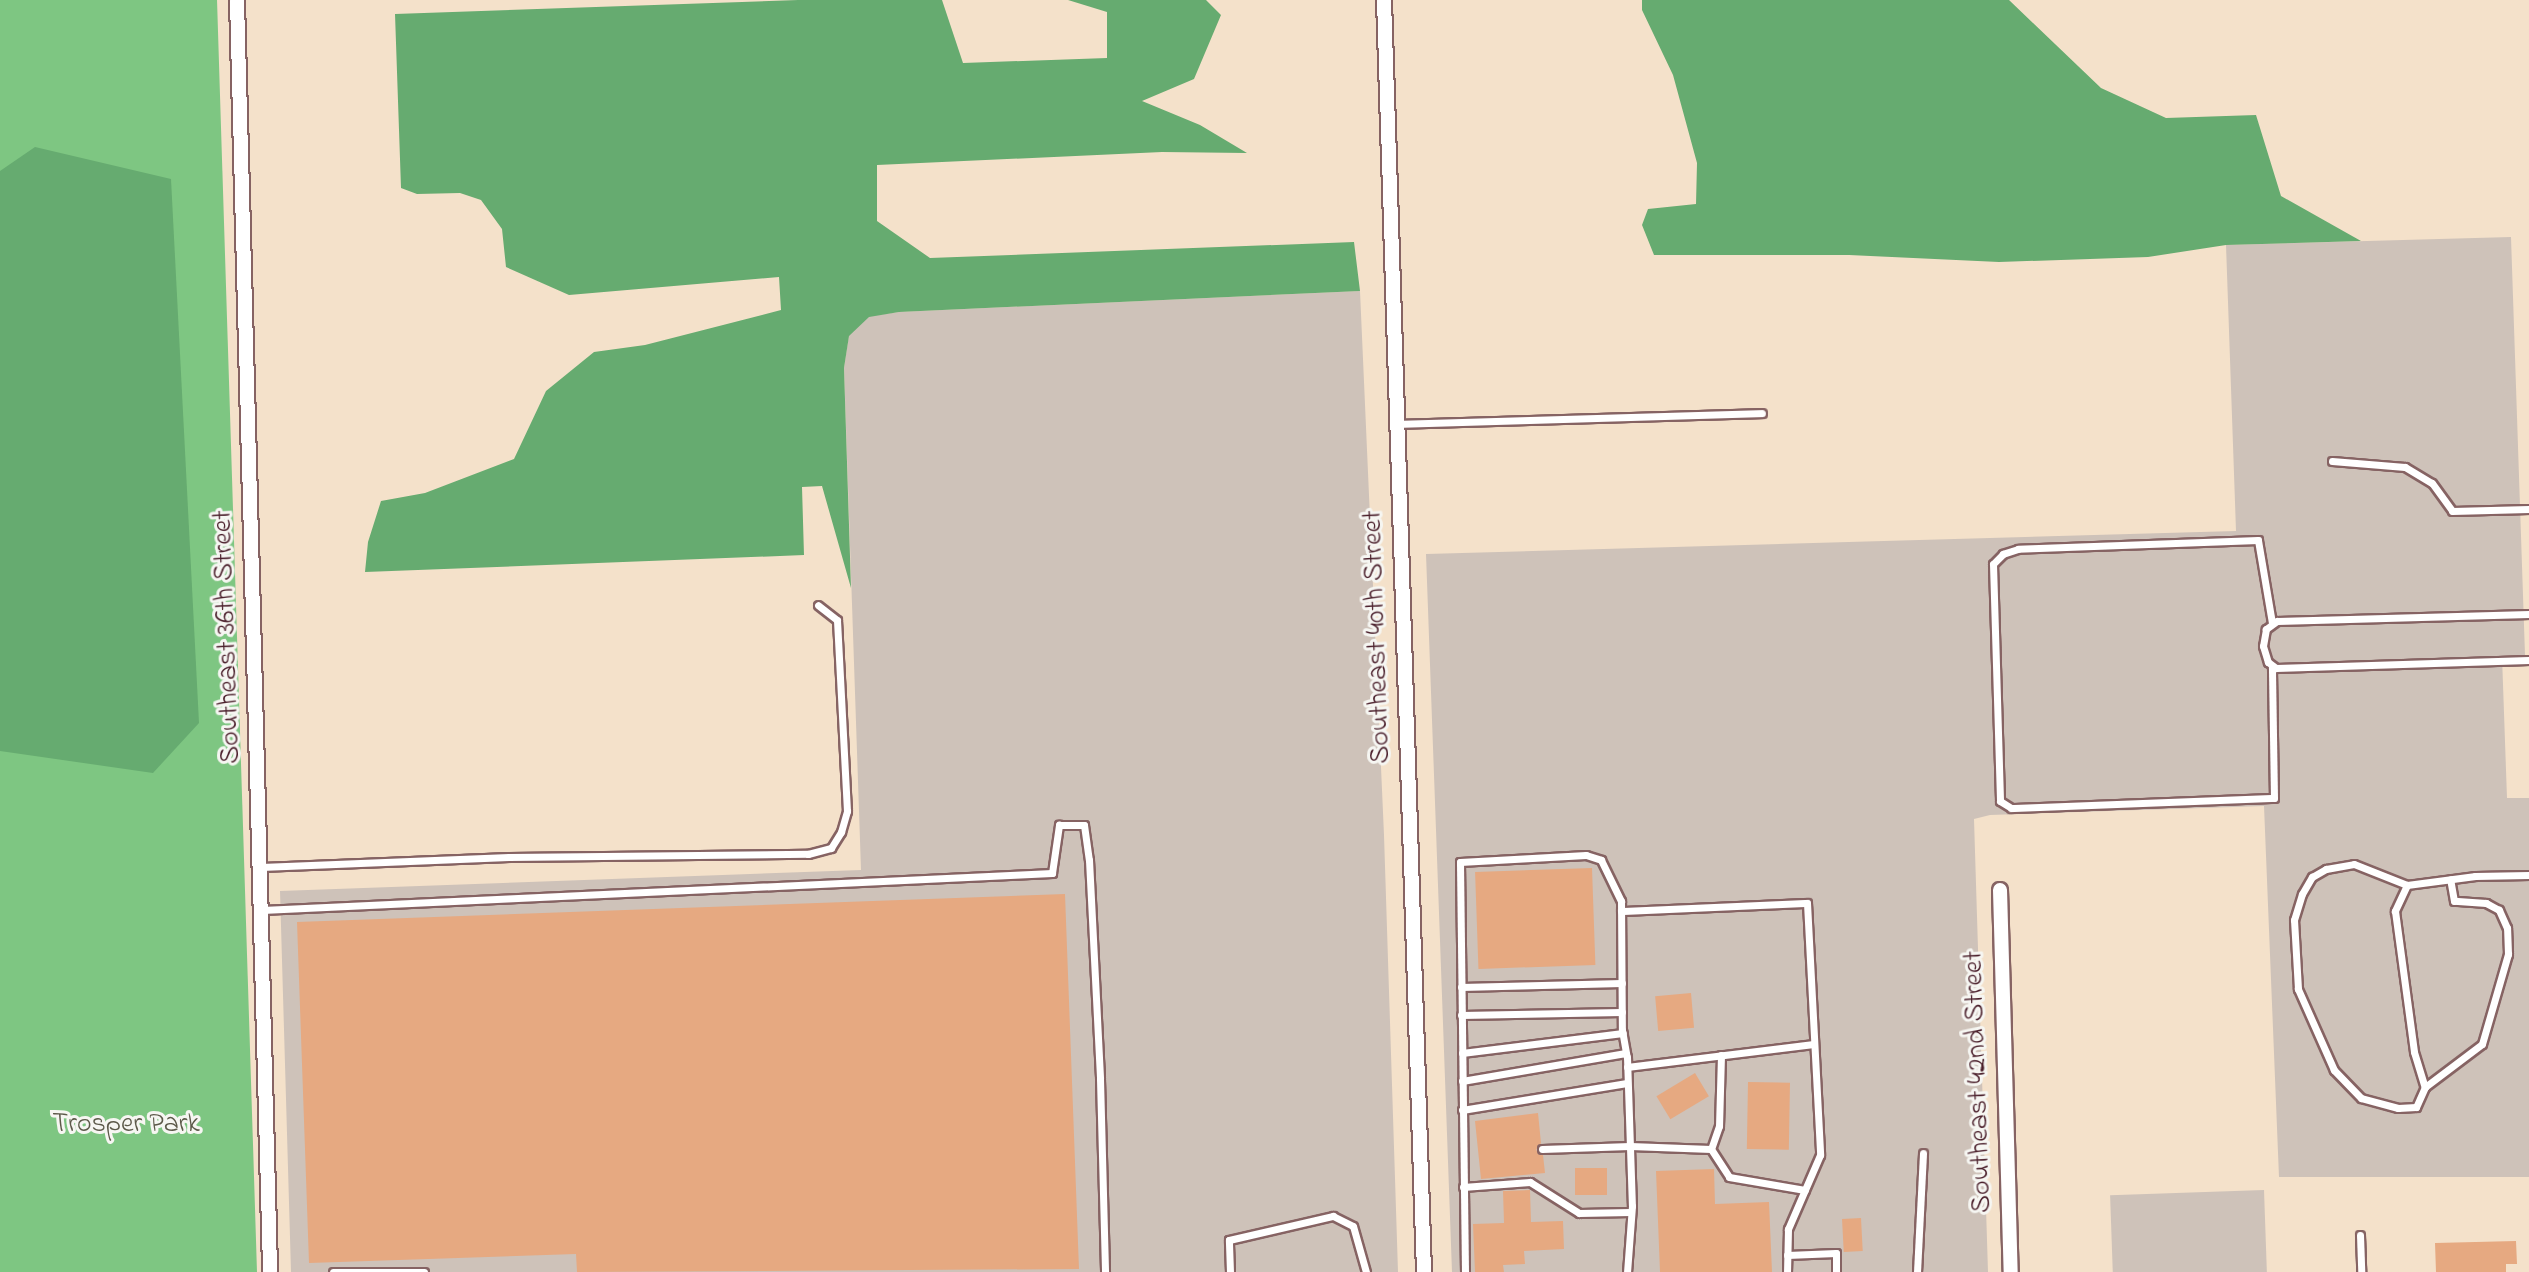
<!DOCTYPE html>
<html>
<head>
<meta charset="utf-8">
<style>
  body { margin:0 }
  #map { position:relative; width:2529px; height:1272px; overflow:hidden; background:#f4e1ca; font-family:"Indie Flower",sans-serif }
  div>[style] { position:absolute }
  .industrial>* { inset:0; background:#cec2b9; transform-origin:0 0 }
  .green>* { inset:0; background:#7ec682 }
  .forest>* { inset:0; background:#66ab70 }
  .building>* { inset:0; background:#e6a981; transform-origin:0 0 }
  .roads { filter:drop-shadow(2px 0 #866363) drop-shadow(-2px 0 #866363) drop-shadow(0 2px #866363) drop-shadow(0 -2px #866363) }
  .lane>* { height:7px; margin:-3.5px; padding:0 3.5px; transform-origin:3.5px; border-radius:3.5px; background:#fff }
  .street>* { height:14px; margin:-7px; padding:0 7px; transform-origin:7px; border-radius:7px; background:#fff }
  span { translate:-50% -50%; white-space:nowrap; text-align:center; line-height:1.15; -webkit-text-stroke:6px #f6f6f2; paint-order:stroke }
  .street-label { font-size:28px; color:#4a1f2b }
  .park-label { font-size:28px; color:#5c5949 }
</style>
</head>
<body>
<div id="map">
  <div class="industrial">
    <div style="clip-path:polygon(2511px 237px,2525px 655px,2502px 656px,2507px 798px,2529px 798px,2529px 1177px,2279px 1177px,2264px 806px,1990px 815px,1974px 819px,1988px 1272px,1452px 1272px,1426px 554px,2236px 531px,2226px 245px)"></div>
    <div style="clip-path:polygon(1360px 291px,1384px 835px,1398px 1272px,291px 1272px,280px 891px,861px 870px,844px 368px,849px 335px,869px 316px,899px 312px)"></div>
    <div style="left:2264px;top:1190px;width:82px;height:154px;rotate:88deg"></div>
  </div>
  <div class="green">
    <div style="clip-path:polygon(0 0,217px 0,257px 1272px,0 1272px)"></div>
  </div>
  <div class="forest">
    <div style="clip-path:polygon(798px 0,942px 0,963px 63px,1107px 58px,1107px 12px,1068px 0,1206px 0,1221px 15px,1194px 79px,1142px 101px,1200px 125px,1247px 153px,1162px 152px,877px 165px,877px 221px,930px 258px,1354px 242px,1360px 291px,899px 312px,869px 317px,849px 336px,844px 368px,851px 588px,822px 486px,802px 487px,804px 555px,365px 572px,368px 542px,381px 501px,425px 493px,514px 459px,546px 391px,594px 352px,645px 345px,781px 310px,779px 277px,569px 295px,506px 267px,502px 229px,481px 200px,460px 193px,417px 194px,401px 188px,395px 14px)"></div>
    <div style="clip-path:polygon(1642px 0,2009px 0,2101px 88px,2166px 118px,2256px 115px,2281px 196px,2361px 241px,2226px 245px,2148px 257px,1999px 262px,1849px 255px,1654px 255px,1642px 225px,1648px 209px,1696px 204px,1697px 163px,1673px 75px,1642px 10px)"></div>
    <div style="clip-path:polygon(35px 147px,171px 179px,199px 723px,153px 773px,0 751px,0 171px)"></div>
  </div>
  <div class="building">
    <div style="left:1592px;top:868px;width:97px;height:117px;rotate:88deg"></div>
    <div style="clip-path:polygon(1065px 894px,1079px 1269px,577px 1272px,576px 1254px,309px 1263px,297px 922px)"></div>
    <div style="left:1691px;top:993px;width:35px;height:36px;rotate:85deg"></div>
    <div style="left:1695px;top:1073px;width:27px;height:45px;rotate:59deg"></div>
    <div style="left:1748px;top:1082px;width:42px;height:67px;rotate:1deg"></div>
    <div style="clip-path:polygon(1538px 1113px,1541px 1143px,1536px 1150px,1543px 1155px,1545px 1173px,1481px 1179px,1475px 1121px)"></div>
    <div style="left:1575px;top:1168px;width:32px;height:27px"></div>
    <div style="clip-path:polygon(1714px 1169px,1715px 1204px,1769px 1202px,1772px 1272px,1660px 1272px,1656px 1171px)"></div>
    <div style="clip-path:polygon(1530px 1190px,1531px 1222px,1563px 1221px,1564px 1249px,1524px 1251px,1525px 1264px,1503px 1265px,1504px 1272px,1475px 1272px,1473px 1224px,1504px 1223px,1503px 1191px)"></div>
    <div style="left:1861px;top:1218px;width:33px;height:19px;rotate:87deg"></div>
    <div style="clip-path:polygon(2516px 1241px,2517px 1264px,2506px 1264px,2506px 1272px,2436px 1272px,2435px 1243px)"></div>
  </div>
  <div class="roads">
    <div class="lane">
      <div style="left:1398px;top:424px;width:364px;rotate:-1.7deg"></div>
      <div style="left:2332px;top:461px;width:73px;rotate:4.7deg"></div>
      <div style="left:2405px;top:467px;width:31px;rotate:31deg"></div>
      <div style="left:2432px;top:483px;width:34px;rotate:54deg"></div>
      <div style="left:2452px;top:511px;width:77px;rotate:-1.5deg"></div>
      <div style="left:2529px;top:614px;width:252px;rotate:178.4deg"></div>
      <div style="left:2277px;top:621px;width:14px;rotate:144deg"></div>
      <div style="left:2266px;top:629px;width:17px;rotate:100deg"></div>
      <div style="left:2263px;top:646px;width:17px;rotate:73deg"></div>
      <div style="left:2268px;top:662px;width:10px;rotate:37deg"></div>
      <div style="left:2276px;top:668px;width:253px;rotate:-1.8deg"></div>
      <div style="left:2272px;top:623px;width:84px;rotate:-99.6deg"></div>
      <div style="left:2258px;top:540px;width:240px;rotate:177.9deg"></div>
      <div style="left:2018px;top:549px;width:16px;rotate:162deg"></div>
      <div style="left:2003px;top:554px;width:14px;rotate:135deg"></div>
      <div style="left:1993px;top:564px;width:237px;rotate:88.3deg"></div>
      <div style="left:2000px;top:801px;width:13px;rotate:32deg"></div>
      <div style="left:2011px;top:808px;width:263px;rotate:-2.2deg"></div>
      <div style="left:2274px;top:798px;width:132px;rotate:-90.9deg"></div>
      <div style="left:261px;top:867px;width:248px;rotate:-2.3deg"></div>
      <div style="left:509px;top:857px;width:299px;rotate:-0.6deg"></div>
      <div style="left:808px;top:854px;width:24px;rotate:-15deg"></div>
      <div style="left:831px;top:848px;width:19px;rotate:-58deg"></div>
      <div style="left:841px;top:832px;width:22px;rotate:-74deg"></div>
      <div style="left:847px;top:811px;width:191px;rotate:-93deg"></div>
      <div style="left:837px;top:620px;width:24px;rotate:-142deg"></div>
      <div style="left:2407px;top:885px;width:29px;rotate:115deg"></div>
      <div style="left:2395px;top:911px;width:142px;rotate:82.3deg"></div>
      <div style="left:2414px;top:1052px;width:37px;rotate:73deg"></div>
      <div style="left:2425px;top:1087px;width:22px;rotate:114deg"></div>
      <div style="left:2416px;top:1107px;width:18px;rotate:177deg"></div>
      <div style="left:2398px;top:1108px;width:38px;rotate:-165deg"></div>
      <div style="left:2361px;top:1098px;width:39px;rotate:-134deg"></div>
      <div style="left:2334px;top:1070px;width:89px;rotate:-114deg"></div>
      <div style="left:2298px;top:989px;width:69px;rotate:-93.3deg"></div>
      <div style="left:2294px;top:920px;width:27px;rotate:-73deg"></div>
      <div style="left:2302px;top:894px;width:20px;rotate:-60deg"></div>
      <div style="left:2312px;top:877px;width:16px;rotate:-30deg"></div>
      <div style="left:2326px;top:869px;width:28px;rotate:-10deg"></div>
      <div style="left:2354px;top:864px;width:57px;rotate:21.6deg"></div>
      <div style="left:2407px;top:885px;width:69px;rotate:-7.5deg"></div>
      <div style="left:2475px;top:876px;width:54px;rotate:-1.1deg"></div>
      <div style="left:262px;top:910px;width:791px;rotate:-2.68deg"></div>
      <div style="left:1052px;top:873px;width:49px;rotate:-81.7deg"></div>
      <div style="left:1059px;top:825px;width:25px"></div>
      <div style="left:1084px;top:825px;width:35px;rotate:82deg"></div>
      <div style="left:1089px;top:860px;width:219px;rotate:87.1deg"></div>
      <div style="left:1100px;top:1079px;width:193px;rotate:88.5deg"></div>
      <div style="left:1621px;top:911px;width:186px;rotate:-2.5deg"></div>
      <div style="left:1807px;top:903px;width:252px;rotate:87deg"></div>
      <div style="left:1820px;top:1155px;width:81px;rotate:113.4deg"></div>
      <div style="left:1788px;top:1229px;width:43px;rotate:91.3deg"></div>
      <div style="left:1461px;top:987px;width:161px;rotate:-1.4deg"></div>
      <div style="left:1461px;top:1015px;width:161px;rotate:-1.1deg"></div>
      <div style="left:1462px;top:1053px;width:162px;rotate:-7.1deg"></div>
      <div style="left:1721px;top:1055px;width:71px;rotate:91.6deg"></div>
      <div style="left:1719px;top:1126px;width:24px;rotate:109deg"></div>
      <div style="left:1711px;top:1149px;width:33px;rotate:57deg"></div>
      <div style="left:1729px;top:1177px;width:77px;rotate:9.7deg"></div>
      <div style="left:1627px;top:1067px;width:188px;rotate:-7deg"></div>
      <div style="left:1462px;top:1081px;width:166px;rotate:-9.7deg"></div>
      <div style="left:2425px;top:1087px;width:71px;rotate:-37deg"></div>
      <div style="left:2482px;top:1044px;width:94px;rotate:-73.9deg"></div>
      <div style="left:2508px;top:954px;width:26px;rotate:-92deg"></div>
      <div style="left:2507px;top:928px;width:20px;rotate:-114deg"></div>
      <div style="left:2499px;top:910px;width:15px;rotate:-152deg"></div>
      <div style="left:2486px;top:903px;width:32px;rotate:-176deg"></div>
      <div style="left:2454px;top:901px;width:22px;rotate:-100deg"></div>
      <div style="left:1462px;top:1110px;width:167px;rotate:-9.3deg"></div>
      <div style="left:1542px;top:1149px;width:88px;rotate:-2deg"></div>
      <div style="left:1630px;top:1146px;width:81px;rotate:2.1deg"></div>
      <div style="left:1463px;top:1187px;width:67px;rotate:-4.3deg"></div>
      <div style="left:1530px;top:1182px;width:58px;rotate:32.3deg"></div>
      <div style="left:1579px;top:1213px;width:52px;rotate:-1.1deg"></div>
      <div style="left:2360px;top:1235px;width:37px;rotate:88deg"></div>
      <div style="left:1787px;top:1255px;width:49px;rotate:-2.3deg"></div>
      <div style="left:1836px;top:1253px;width:19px;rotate:90deg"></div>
      <div style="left:333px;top:1272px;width:91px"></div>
      <div style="left:1230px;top:1272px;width:32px;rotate:-92deg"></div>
      <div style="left:1229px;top:1240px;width:107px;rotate:-13deg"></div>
      <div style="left:1333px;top:1216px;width:22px;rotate:27deg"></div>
      <div style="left:1353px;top:1226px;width:48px;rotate:74.2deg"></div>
      <div style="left:1465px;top:1272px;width:410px;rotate:-90.7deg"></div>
      <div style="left:1460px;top:862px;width:126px;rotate:-3.2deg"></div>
      <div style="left:1586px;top:855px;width:16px;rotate:18deg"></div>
      <div style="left:1601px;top:860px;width:46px;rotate:64deg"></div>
      <div style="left:1621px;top:901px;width:129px;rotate:89.6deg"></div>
      <div style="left:1622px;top:1030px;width:27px;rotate:80deg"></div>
      <div style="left:1627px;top:1057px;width:149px;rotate:88.1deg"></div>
      <div style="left:1632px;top:1206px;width:66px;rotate:94.3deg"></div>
      <div style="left:1917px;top:1272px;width:119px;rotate:-87.1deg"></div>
    </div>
    <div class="street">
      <div style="left:237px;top:0;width:1272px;rotate:88.51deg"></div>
      <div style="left:1384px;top:0;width:1273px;rotate:88.2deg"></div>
      <div style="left:2000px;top:890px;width:382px;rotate:88.4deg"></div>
    </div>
  </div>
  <div class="street-label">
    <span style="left:228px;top:637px;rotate:-92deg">Southeast 36th Street</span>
    <span style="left:1378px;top:637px;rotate:-92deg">Southeast 40th Street</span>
    <span style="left:1979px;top:1082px;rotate:-92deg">Southeast 42nd Street</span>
  </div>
  <div class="park-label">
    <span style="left:126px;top:1125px">Trosper Park</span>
  </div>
</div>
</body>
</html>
